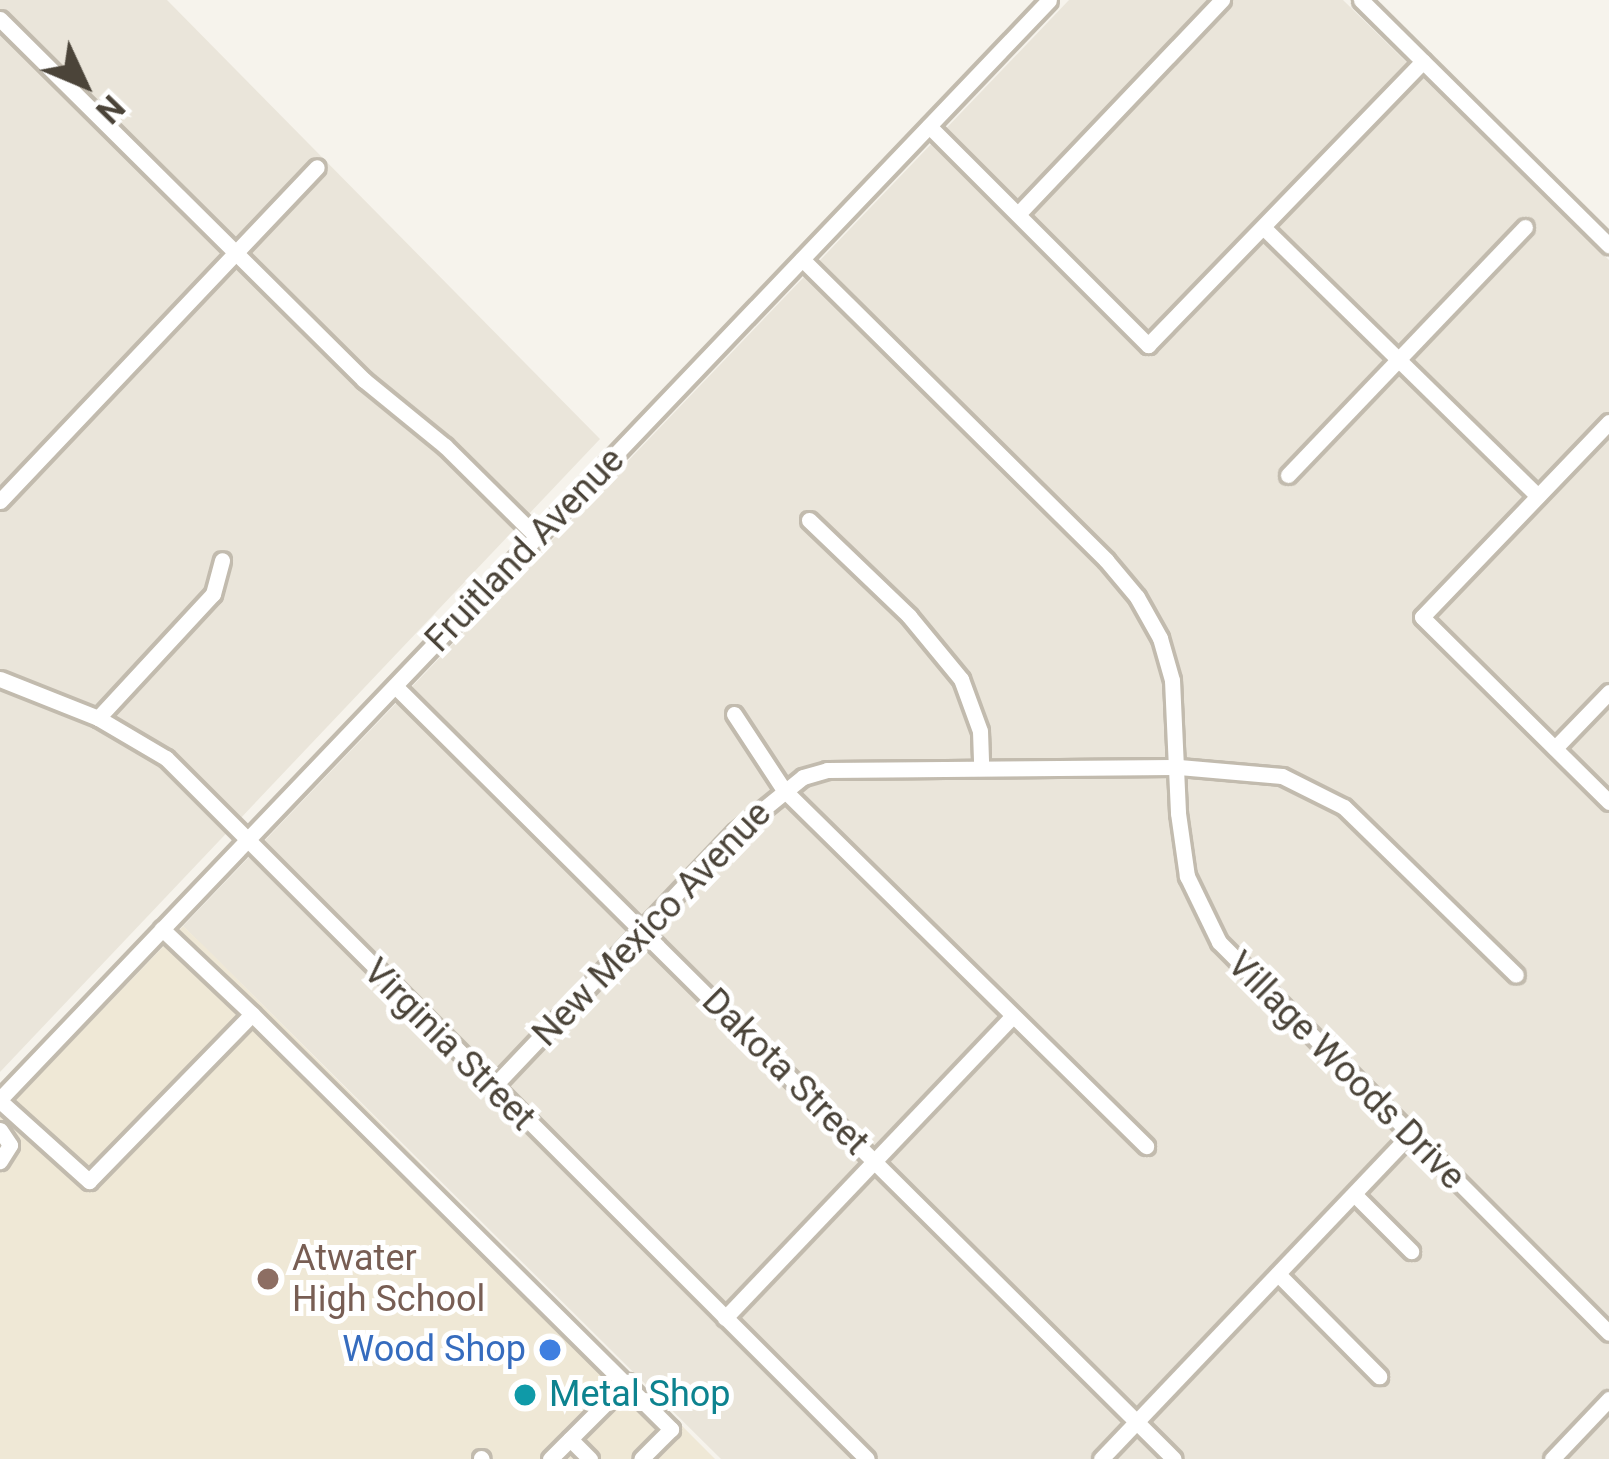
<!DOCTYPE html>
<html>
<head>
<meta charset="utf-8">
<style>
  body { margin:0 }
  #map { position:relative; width:1609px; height:1459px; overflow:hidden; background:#f6f3ec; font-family:Roboto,sans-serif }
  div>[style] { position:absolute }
  .residential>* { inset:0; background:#eae5da }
  .education>* { inset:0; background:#efe8d6 }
  .roads { filter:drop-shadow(3px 0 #c2bbae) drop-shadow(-3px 0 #c2bbae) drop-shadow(0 3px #c2bbae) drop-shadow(0 -3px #c2bbae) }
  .minor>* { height:15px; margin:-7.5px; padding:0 7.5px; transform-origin:7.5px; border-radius:7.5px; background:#fff }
  .dots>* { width:33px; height:33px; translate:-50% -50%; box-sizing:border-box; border:6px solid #fff; border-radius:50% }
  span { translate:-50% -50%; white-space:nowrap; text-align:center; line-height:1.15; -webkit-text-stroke:10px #fff; paint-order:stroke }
  .street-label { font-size:36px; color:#4b4439 }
  .education-label { font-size:36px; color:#785e54 }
  .left { translate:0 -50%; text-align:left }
  .shop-label { font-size:36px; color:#366cbe }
  .right { translate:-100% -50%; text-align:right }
  .culture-label { font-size:36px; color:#0d838f }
  .north { position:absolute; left:24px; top:24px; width:120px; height:120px; -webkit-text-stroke:9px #fff; paint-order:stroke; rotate:134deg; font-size:33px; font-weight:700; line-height:48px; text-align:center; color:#4b4439 }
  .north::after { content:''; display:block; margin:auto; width:42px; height:54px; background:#4b4439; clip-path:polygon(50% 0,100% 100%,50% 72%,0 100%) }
</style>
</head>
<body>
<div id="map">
  <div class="residential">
    <div style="clip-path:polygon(0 0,167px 0,600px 439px,0 1072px)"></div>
    <div style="clip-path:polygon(1069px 0,1343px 0,1609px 260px,1609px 1459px,721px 1459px,183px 926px)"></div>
  </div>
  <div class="education">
    <div style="clip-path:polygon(183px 926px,204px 946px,715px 1459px,0 1459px,0 1116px)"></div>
  </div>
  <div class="roads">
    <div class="minor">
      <div style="left:1361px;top:0;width:349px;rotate:44.7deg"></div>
      <div style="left:0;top:19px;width:513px;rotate:44.76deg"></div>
      <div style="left:364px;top:380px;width:104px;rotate:39.2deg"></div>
      <div style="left:445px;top:446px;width:129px;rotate:44.7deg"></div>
      <div style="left:929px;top:126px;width:310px;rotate:45deg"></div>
      <div style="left:1148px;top:345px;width:395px;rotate:-45.9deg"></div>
      <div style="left:1018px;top:214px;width:296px;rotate:-46.4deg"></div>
      <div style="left:1264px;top:228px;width:383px;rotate:44.4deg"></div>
      <div style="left:802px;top:259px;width:428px;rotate:44.7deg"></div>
      <div style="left:1106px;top:560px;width:48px;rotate:50deg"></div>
      <div style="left:1137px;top:597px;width:47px;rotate:60.7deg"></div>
      <div style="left:1160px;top:638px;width:44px;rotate:74.1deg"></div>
      <div style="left:1172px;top:680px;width:133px;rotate:87.4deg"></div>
      <div style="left:1178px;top:813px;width:64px;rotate:81.9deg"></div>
      <div style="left:1187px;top:876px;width:73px;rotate:64.1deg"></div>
      <div style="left:1219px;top:942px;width:552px;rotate:45.07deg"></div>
      <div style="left:1609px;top:422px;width:270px;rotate:133.8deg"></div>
      <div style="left:1422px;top:617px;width:263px;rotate:44.7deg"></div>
      <div style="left:1288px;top:475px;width:343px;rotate:-46.3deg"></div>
      <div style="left:0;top:501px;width:460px;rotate:-46.5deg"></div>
      <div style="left:809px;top:520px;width:139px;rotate:43.8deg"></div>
      <div style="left:909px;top:616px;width:82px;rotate:50.5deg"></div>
      <div style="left:961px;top:679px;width:55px;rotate:69.9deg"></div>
      <div style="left:980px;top:731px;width:37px;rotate:88deg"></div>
      <div style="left:0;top:679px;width:105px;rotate:21.7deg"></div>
      <div style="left:98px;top:718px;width:79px;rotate:30.5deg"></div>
      <div style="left:166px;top:758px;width:991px;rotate:45deg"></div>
      <div style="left:395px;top:686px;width:1097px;rotate:44.78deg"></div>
      <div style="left:734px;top:714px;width:91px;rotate:56.7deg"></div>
      <div style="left:784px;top:790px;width:508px;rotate:44.52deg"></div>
      <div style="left:98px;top:718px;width:169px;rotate:-47.2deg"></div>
      <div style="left:213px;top:594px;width:35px;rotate:-75deg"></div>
      <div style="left:1555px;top:748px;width:78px;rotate:-46deg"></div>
      <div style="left:252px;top:1014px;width:590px;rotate:44.73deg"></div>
      <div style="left:671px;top:1429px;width:42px;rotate:135deg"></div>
      <div style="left:493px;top:1087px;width:352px;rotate:-46.5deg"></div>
      <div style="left:735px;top:832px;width:87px;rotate:-39deg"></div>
      <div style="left:803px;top:777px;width:25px;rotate:-16deg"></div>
      <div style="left:827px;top:770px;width:352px;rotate:-0.5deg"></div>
      <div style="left:1179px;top:767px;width:103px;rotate:5deg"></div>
      <div style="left:1282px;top:776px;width:69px;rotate:26.6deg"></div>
      <div style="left:1344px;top:807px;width:240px;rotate:44.3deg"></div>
      <div style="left:0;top:1099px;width:1519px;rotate:-46.33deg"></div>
      <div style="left:0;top:1101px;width:120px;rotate:42deg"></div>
      <div style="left:89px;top:1181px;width:233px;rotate:-45.7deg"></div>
      <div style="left:252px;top:1014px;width:124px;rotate:-136.6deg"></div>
      <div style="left:0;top:1130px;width:18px;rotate:56deg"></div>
      <div style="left:10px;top:1145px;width:19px;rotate:122deg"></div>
      <div style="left:1354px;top:1194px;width:81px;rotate:45deg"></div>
      <div style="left:1278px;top:1274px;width:144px;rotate:45.3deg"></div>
      <div style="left:725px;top:1318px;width:417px;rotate:-46.4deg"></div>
      <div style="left:481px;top:1458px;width:1px;rotate:45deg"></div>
      <div style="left:550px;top:1459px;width:28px;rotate:-45deg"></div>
      <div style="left:590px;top:1459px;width:28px;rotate:-135deg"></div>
      <div style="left:570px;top:1439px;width:81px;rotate:-45deg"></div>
      <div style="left:1101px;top:1459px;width:446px;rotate:-46.4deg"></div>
      <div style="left:1552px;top:1459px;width:83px;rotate:-46.5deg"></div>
    </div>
  </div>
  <div class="dots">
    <div style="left:268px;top:1279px;background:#8d6e63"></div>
    <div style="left:550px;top:1350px;background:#3f7fe0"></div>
    <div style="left:525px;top:1395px;background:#0f9aa8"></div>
  </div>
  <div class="street-label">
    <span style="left:525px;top:550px;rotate:-46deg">Fruitland Avenue</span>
    <span style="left:652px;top:924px;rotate:-46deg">New Mexico Avenue</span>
    <span style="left:449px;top:1045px;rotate:45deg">Virginia Street</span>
    <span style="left:1346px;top:1071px;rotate:45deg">Village Woods Drive</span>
    <span style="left:785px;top:1072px;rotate:45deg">Dakota Street</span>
  </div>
  <div class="education-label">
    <span class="left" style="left:292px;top:1279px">Atwater<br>High School</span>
  </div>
  <div class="shop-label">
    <span class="right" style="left:526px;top:1350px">Wood Shop</span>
  </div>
  <div class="culture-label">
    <span class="left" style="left:549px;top:1395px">Metal Shop</span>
  </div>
  <div class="north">N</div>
</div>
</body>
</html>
